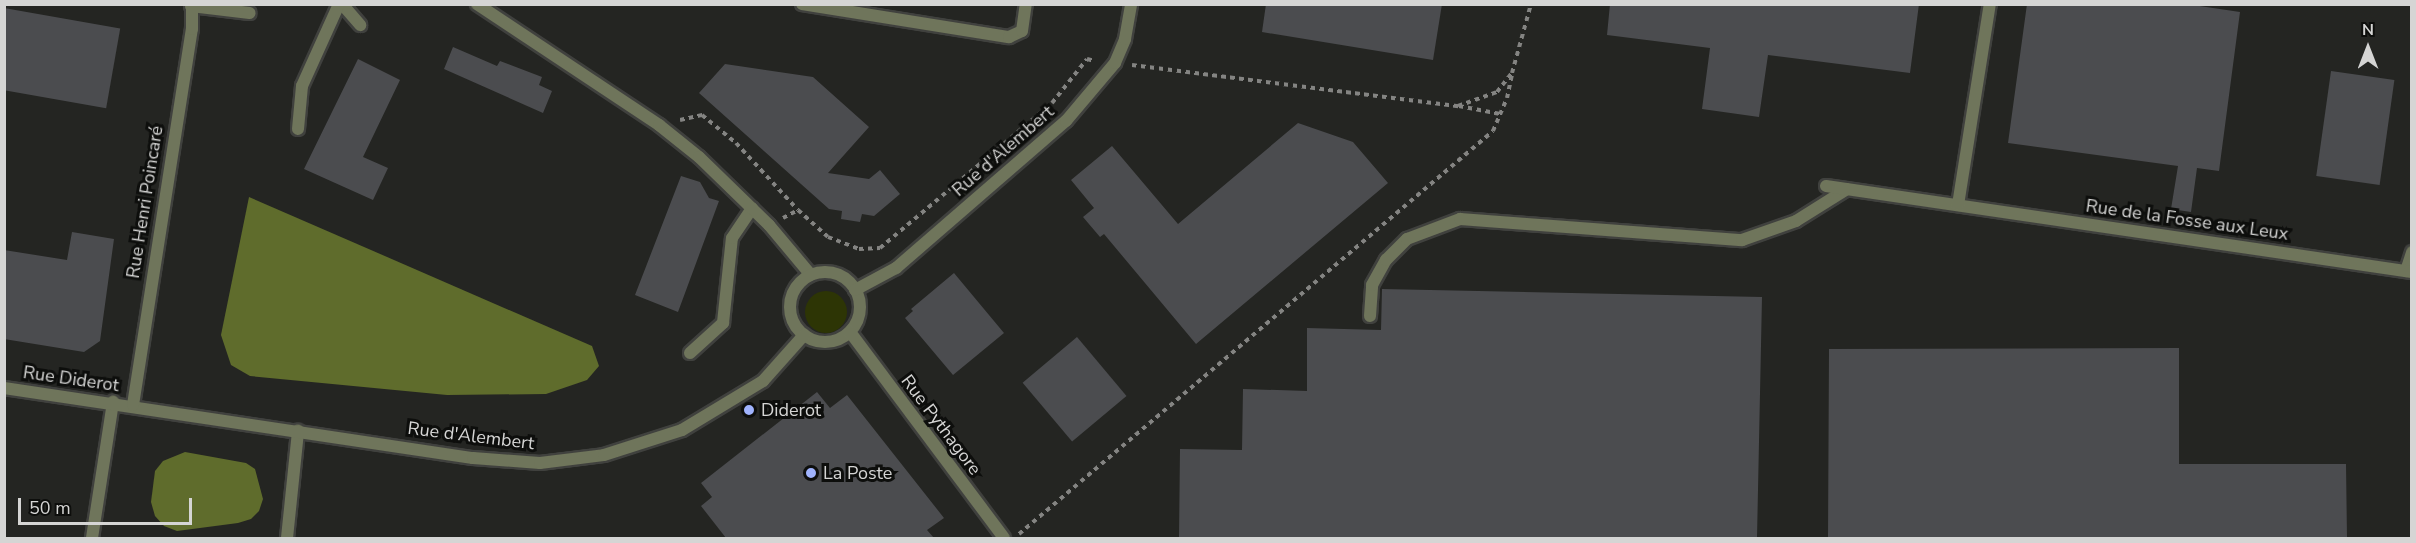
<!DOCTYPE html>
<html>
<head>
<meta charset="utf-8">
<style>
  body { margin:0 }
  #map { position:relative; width:2416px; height:543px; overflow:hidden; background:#242522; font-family:"Nunito Sans",sans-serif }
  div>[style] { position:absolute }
  .green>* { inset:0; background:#2d3505 }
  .round { border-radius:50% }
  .water>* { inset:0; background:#5f6c2c }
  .building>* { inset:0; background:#4b4c4f; transform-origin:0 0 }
  .path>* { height:4px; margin-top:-2px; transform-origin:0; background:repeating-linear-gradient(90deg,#848482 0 4.5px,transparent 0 9px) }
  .roads { filter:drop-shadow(2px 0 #40413e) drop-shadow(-2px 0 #40413e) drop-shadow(0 2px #40413e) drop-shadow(0 -2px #40413e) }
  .lane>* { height:12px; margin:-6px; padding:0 6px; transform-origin:6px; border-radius:6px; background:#6f755b }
  .street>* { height:12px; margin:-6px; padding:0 6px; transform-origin:6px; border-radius:6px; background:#6f755b }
  .street>.ring { margin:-6px; padding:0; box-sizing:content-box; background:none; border:12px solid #6f755b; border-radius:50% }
  .dots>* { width:16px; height:16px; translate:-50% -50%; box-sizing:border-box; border:3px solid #0d0e0c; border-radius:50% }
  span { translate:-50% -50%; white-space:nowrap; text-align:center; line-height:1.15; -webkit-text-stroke:6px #0d0e0c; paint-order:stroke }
  .street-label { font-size:18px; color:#d5d5d4 }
  .poi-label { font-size:18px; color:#d5d5d4 }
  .left { translate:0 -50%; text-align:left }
  .frame { position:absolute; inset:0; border:6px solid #d5d5d4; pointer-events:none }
  .north { position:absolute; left:2338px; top:18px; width:60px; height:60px; -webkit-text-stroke:4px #0d0e0c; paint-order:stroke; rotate:0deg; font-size:16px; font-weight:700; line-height:24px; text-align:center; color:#d5d5d4 }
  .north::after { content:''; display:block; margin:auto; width:21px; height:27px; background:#d5d5d4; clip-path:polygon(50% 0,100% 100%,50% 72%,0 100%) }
  .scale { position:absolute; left:18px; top:498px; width:174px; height:27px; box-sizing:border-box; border:3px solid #d5d5d4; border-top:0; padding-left:8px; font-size:18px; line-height:21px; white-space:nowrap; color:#d5d5d4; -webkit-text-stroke:4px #0d0e0c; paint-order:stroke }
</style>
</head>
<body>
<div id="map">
  <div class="green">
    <div class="round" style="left:805px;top:291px;width:42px;height:42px"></div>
  </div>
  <div class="water">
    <div style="clip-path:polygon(249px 197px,592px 346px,599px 366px,587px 380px,546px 394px,447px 395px,250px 376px,231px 365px,221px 335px)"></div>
    <div style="clip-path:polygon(185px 452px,246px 463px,255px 469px,263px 499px,259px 511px,251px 519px,238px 523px,177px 531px,164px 526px,155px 516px,151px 502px,155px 471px,163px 461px)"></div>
  </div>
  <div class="building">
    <div style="clip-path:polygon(1266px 4px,1442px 4px,1433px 60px,1262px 32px)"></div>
    <div style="clip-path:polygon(1610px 4px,1919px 4px,1910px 73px,1768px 55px,1759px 117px,1702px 109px,1710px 48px,1607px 35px)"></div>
    <div style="clip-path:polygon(2027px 4px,2186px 4px,2240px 12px,2219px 171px,2197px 168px,2191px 212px,2171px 209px,2178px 166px,2008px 143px)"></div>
    <div style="left:4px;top:8px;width:118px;height:81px;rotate:10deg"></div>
    <div style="clip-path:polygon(453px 47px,497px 66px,500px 61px,542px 77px,539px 85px,552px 91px,543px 113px,444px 69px)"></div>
    <div style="clip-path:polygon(358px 59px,400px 80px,363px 157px,388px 168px,373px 200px,304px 169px)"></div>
    <div style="clip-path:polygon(725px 64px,813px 77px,869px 127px,828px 173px,869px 179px,880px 170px,900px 194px,874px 216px,862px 214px,860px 222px,841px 219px,842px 211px,829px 209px,699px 93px)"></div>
    <div style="left:2331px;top:71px;width:64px;height:106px;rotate:8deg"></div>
    <div style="clip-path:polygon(1298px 123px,1353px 142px,1388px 183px,1196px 344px,1104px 234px,1100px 237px,1083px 217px,1094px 208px,1071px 180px,1112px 146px,1178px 224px)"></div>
    <div style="clip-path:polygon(681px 176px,700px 182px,709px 198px,719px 201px,678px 312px,635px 295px)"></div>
    <div style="clip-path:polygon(72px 232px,114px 239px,100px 341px,84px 352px,4px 339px,4px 250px,67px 260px)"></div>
    <div style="clip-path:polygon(954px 273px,1004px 333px,953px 375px,905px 318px,913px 311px,911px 309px)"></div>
    <div style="clip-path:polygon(1382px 289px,1762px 297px,1757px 538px,1179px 538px,1180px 449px,1242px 450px,1243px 389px,1307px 391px,1307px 328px,1381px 330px)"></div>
    <div style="left:1077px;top:337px;width:77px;height:71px;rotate:50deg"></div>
    <div style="clip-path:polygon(2179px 348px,2179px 464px,2346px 464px,2347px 538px,1828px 538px,1829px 349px)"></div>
    <div style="clip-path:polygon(817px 392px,830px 408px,847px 395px,944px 518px,927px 530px,934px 538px,726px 538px,701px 506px,712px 497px,701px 483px)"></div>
  </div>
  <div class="path">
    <div style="left:1132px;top:65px;width:329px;rotate:7.2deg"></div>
    <div style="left:1458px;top:106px;width:41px;rotate:-19.7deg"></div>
    <div style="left:1497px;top:92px;width:24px;rotate:-52deg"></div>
    <div style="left:1512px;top:73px;width:72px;rotate:-74.6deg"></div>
    <div style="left:1459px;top:106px;width:42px;rotate:11deg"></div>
    <div style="left:680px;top:120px;width:23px;rotate:-13deg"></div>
    <div style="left:702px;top:115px;width:44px;rotate:39.5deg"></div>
    <div style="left:736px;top:143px;width:91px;rotate:47.2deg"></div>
    <div style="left:783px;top:218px;width:17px;rotate:-28deg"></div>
    <div style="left:798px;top:210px;width:40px;rotate:42deg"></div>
    <div style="left:828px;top:237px;width:33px;rotate:21deg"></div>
    <div style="left:859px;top:249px;width:21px;rotate:-3deg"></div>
    <div style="left:880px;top:248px;width:225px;rotate:-40.1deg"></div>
    <div style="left:1052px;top:103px;width:56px;rotate:-51.5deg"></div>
    <div style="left:1087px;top:59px;width:8px;rotate:14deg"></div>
    <div style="left:1019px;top:534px;width:622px;rotate:-40.37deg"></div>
    <div style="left:1493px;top:131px;width:36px;rotate:-67deg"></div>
    <div style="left:1507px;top:98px;width:25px;rotate:-78deg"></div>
  </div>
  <div class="roads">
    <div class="lane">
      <div style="left:342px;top:4px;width:28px;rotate:49deg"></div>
      <div style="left:802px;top:4px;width:210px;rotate:9.1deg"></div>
      <div style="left:1009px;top:37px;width:14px;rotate:-25deg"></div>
      <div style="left:1022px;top:31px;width:27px;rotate:-82deg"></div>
      <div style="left:191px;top:6px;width:59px;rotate:6.8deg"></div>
      <div style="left:298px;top:129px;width:43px;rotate:-84.7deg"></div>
      <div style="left:302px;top:86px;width:90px;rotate:-65.7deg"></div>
      <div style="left:2406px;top:271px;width:20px;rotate:-72deg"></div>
      <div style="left:1370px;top:316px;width:31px;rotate:-86deg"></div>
      <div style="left:1372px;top:285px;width:29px;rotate:-61deg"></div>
      <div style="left:1386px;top:260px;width:30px;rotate:-45deg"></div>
      <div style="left:1407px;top:239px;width:57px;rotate:-20.7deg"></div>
      <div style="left:1460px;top:219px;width:283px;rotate:4.3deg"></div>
      <div style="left:1742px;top:240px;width:57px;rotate:-19.4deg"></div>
      <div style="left:1796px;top:221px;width:60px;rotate:-32.1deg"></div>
      <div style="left:690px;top:353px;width:45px;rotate:-42.3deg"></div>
      <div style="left:723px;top:323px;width:85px;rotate:-84deg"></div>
      <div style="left:732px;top:238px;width:36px;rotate:-56deg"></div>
      <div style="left:92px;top:538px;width:138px;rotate:-81.2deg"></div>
      <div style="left:287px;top:538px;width:108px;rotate:-84.1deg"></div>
    </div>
    <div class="street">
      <div style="left:477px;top:4px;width:219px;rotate:33.6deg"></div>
      <div style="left:659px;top:125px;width:51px;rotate:38.7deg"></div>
      <div style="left:699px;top:157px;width:98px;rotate:44.2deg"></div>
      <div style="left:769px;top:225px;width:65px;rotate:50deg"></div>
      <div style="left:1826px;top:186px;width:592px;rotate:8.35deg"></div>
      <div style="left:1958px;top:205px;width:204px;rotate:-81deg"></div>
      <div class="ring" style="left:790px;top:272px;width:58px;height:58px"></div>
      <div style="left:855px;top:290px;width:47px;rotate:-28.2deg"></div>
      <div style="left:896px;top:268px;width:225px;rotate:-40.9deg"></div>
      <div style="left:1066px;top:121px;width:76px;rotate:-49.8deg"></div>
      <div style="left:1115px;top:63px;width:26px;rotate:-67deg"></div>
      <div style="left:1125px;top:39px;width:36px;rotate:-80deg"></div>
      <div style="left:850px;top:332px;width:257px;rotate:53.2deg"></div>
      <div style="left:4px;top:388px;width:474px;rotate:8.5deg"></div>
      <div style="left:473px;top:458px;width:67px;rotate:4.3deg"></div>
      <div style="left:540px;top:463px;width:64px;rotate:-7.1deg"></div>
      <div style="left:604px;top:455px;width:82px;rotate:-17.8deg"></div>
      <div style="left:682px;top:430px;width:95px;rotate:-31.2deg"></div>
      <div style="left:763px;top:381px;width:62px;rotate:-48.3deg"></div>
      <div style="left:133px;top:405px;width:381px;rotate:-81.1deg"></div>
      <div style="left:192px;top:29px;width:25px;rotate:-90deg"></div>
    </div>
  </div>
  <div class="dots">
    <div style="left:749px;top:410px;background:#a0b3fd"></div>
    <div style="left:811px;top:473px;background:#a0b3fd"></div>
  </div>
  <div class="street-label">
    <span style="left:1003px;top:151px;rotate:-41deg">Rue d'Alembert</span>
    <span style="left:145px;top:202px;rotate:-81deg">Rue Henri Poincaré</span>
    <span style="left:2187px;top:220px;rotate:8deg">Rue de la Fosse aux Leux</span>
    <span style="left:71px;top:379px;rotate:8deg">Rue Diderot</span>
    <span style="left:941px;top:425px;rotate:53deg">Rue Pythagore</span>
    <span style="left:471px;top:436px;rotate:7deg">Rue d'Alembert</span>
  </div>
  <div class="poi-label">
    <span class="left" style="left:761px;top:410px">Diderot</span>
    <span class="left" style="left:823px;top:473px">La Poste</span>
  </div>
  <div class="frame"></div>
  <div class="north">N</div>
  <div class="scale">50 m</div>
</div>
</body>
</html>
